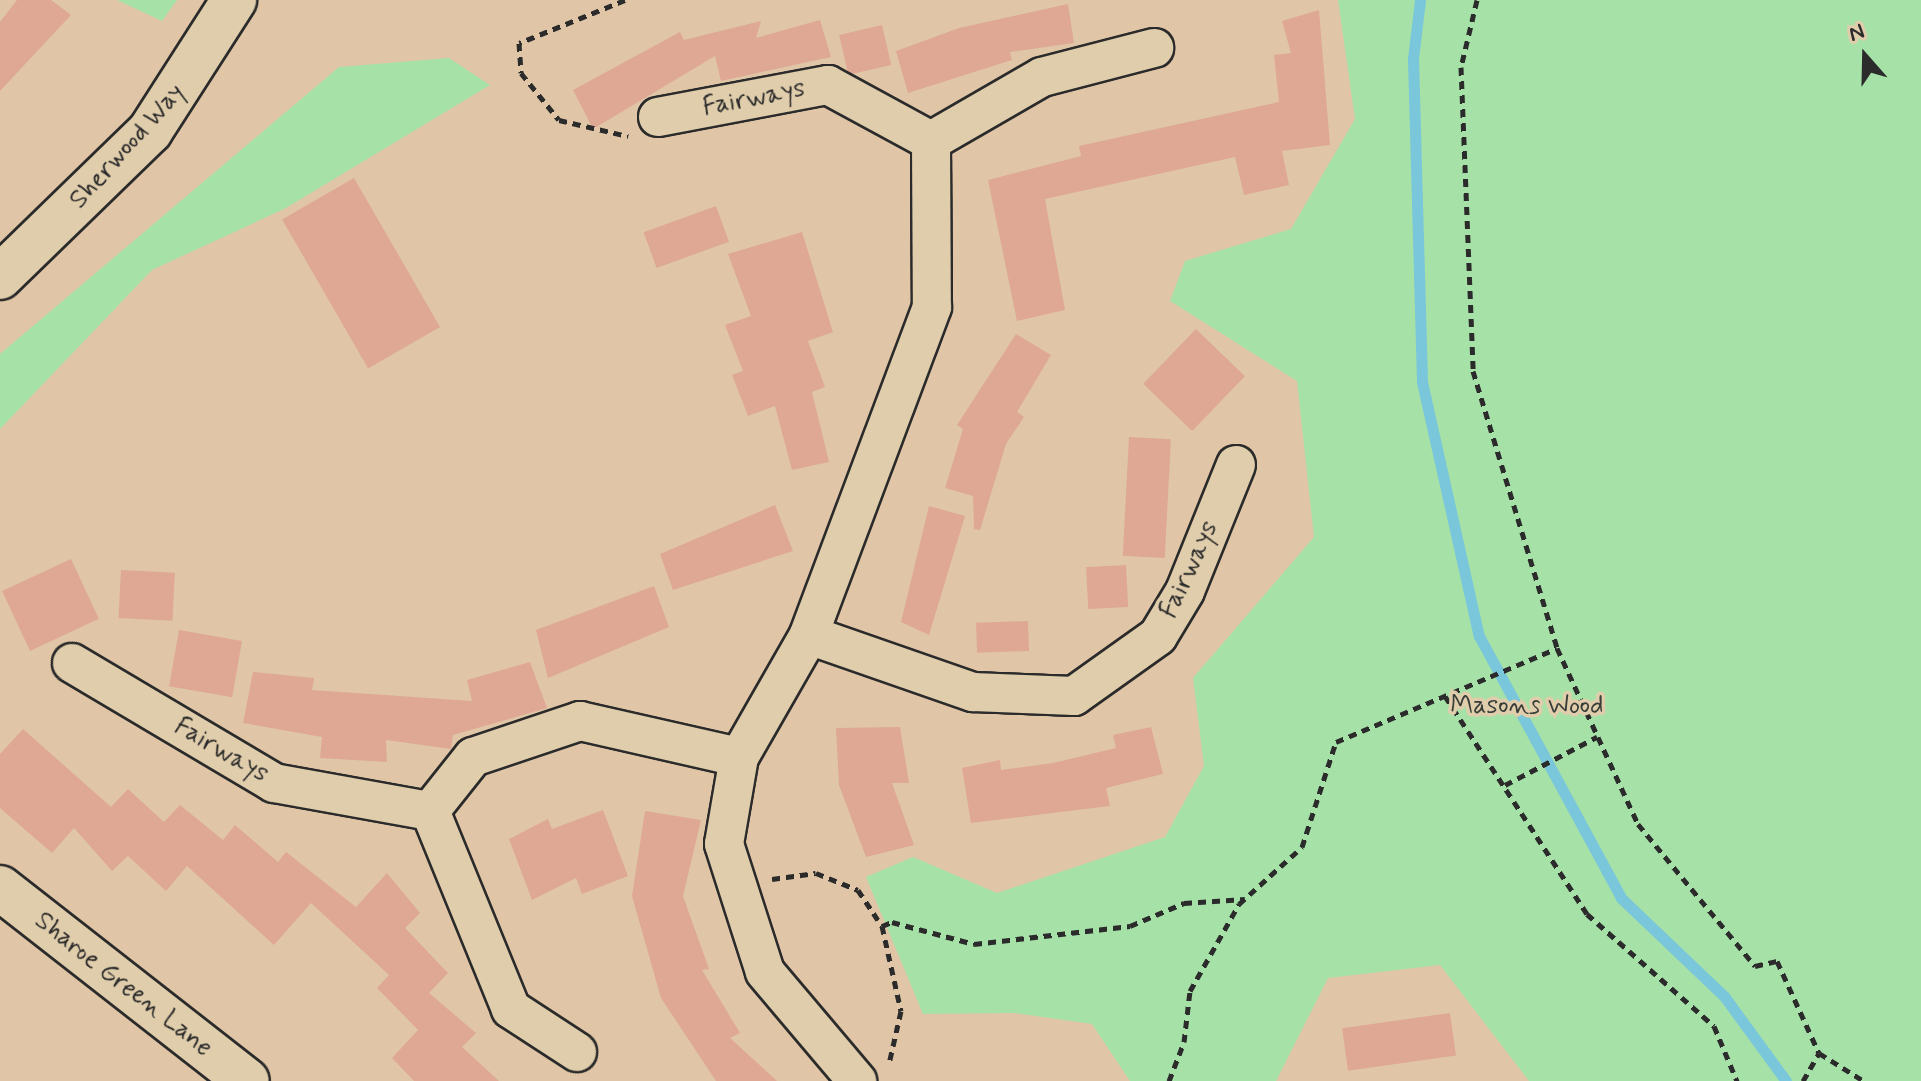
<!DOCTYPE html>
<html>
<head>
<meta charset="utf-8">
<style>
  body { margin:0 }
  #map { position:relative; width:1921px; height:1081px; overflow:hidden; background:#e0c6a6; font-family:Mynerve,sans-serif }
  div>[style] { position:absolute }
  .green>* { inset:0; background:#a6e1a8 }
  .stream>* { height:11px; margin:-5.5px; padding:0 5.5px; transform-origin:5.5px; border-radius:5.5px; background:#7ac6da }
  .building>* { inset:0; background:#dea894; transform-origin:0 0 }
  .path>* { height:5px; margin-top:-2.5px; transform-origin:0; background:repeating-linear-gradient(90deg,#2b2b2b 0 8px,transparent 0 14px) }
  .roads { filter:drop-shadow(2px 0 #2b2b2b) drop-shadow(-2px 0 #2b2b2b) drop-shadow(0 2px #2b2b2b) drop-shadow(0 -2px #2b2b2b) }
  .street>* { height:38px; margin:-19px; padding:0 19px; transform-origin:19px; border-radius:19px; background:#e0cdab }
  .secondary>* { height:44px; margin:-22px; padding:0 22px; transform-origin:22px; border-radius:22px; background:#e0cdab }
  span { translate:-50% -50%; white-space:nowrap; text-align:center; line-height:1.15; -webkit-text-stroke:7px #e0cdab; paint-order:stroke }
  .street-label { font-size:26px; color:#2b2b2b }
  .park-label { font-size:26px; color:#373d38 }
  .north { position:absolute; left:1825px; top:16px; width:80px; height:80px; -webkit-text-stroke:6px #e0cdab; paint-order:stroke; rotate:340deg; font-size:22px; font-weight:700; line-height:32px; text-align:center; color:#2b2b2b }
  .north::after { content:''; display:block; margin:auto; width:28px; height:36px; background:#2b2b2b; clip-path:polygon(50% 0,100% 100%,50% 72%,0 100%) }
</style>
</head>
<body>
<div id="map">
  <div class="green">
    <div style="clip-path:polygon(117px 0,177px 0,162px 21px)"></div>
    <div style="clip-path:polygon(1338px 0,1921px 0,1921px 1081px,1529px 1081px,1440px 965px,1328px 978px,1276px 1081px,1130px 1081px,1092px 1024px,1015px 1013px,923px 1014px,866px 877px,913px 857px,997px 893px,1165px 837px,1204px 766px,1193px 678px,1314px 537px,1297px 381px,1170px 301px,1185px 261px,1291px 229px,1355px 119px)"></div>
    <div style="clip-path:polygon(449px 58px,490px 85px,286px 208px,152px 270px,0 429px,0 354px,339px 67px)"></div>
  </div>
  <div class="stream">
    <div style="left:1420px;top:0;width:59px;rotate:96.8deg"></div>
    <div style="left:1413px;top:59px;width:323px;rotate:88.4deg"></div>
    <div style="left:1422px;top:382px;width:260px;rotate:77.4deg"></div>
    <div style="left:1479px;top:636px;width:298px;rotate:61.5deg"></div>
    <div style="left:1621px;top:898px;width:142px;rotate:43.6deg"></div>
    <div style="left:1724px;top:996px;width:105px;rotate:53.9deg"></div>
  </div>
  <div class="building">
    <div style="clip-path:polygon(17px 0,51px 0,71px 15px,0 91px,0 22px)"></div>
    <div style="clip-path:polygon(1068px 4px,1074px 43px,1010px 52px,1012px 60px,908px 93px,896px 51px,959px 28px)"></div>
    <div style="clip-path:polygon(1319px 10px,1330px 145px,1282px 151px,1289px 185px,1244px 195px,1235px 157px,1045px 199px,1065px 310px,1017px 321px,988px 180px,1081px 156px,1079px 146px,1279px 102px,1274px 55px,1291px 53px,1282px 21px)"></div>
    <div style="clip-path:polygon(820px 20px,831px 57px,721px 81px,715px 56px,593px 129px,573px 90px,680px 32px,684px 40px,761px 21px,756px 38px)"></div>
    <div style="left:882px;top:25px;width:41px;height:44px;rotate:77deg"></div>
    <div style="left:354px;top:178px;width:172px;height:83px;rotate:60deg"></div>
    <div style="left:716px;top:206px;width:38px;height:77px;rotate:70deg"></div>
    <div style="clip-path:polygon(802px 232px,833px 332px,808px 341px,825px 387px,812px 392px,829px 462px,792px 470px,775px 406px,748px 416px,732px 375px,743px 371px,725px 325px,751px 316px,728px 254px)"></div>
    <div style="left:1196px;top:329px;width:68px;height:76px;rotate:44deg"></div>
    <div style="clip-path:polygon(1016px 334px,1051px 355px,1017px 412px,1024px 417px,1006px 444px,980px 530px,974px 529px,973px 496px,945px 488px,963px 429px,957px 425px)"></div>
    <div style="left:1129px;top:437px;width:42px;height:119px;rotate:3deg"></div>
    <div style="clip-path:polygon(775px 505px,793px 551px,673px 590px,660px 554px)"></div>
    <div style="clip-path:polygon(929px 506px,965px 516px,929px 635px,901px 622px)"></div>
    <div style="left:71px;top:559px;width:66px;height:76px;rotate:65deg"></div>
    <div style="left:1126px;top:565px;width:42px;height:40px;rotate:87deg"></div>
    <div style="left:121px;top:570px;width:54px;height:48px;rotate:3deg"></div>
    <div style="clip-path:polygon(654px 586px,669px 627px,548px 678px,536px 630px)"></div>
    <div style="left:1028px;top:621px;width:30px;height:52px;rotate:88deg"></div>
    <div style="left:179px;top:630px;width:64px;height:57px;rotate:10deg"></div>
    <div style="clip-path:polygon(530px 662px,547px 708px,453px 735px,451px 749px,386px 740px,387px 762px,320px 758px,322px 737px,243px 723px,253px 672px,314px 678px,312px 690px,472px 701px,467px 680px)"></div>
    <div style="clip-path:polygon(900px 727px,909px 783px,892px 783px,914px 845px,866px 857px,839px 785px,836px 728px)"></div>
    <div style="clip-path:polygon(1151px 727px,1163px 774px,1106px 788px,1110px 806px,971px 823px,962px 768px,1000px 760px,1001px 770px,1053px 763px,1116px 748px,1113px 735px)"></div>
    <div style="clip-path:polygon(23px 729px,111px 807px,128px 789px,164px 822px,180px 805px,223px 840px,235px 825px,278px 862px,286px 852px,356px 907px,387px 873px,420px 913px,405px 928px,448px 973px,429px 993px,476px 1033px,462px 1047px,499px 1081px,414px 1081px,392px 1058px,418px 1030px,377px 988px,389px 975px,311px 903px,274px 945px,187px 866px,166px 891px,128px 856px,112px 871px,74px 828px,52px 853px,0 808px,0 754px)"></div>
    <div style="clip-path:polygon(603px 810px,628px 876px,582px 894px,576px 878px,532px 900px,509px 839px,548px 819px,552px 829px)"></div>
    <div style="clip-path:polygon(645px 811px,701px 820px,683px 896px,709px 969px,702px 970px,740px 1033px,730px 1038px,777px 1081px,716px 1081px,661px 998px,632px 896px)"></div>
    <div style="left:1450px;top:1013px;width:43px;height:109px;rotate:82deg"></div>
  </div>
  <div class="path">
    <div style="left:625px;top:0;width:114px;rotate:157.9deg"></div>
    <div style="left:519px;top:43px;width:30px;rotate:86deg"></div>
    <div style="left:521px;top:73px;width:60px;rotate:51deg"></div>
    <div style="left:559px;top:120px;width:71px;rotate:13.1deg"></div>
    <div style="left:1477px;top:0;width:69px;rotate:103.4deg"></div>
    <div style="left:1461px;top:67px;width:304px;rotate:87.7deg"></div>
    <div style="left:1473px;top:371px;width:289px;rotate:73.1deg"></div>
    <div style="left:1557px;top:648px;width:194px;rotate:65.3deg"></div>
    <div style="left:1638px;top:824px;width:184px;rotate:50.5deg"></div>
    <div style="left:1755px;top:966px;width:23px;rotate:-13deg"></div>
    <div style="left:1777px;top:961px;width:101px;rotate:65.5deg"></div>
    <div style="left:1819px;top:1053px;width:53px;rotate:31.9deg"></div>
    <div style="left:1445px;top:696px;width:260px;rotate:56.9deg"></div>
    <div style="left:1587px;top:914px;width:169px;rotate:41.4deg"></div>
    <div style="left:1714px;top:1026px;width:60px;rotate:67.3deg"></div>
    <div style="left:1505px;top:785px;width:104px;rotate:-27.6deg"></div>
    <div style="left:772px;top:879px;width:44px;rotate:-7.8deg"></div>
    <div style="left:816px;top:873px;width:45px;rotate:22deg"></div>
    <div style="left:858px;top:890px;width:43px;rotate:56.3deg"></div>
    <div style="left:882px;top:926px;width:11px;rotate:-22deg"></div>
    <div style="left:892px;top:922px;width:85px;rotate:15deg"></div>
    <div style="left:974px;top:944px;width:157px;rotate:-6.6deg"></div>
    <div style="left:1130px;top:926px;width:59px;rotate:-23.1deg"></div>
    <div style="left:1184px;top:903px;width:61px;rotate:-3.8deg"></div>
    <div style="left:882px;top:926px;width:87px;rotate:77.4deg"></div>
    <div style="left:901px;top:1011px;width:54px;rotate:102.8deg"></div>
    <div style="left:1169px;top:1081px;width:42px;rotate:-69deg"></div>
    <div style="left:1184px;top:1042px;width:51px;rotate:-83.3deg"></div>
    <div style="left:1190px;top:991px;width:100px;rotate:-60.6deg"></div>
    <div style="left:1239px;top:904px;width:85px;rotate:-42.1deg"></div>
    <div style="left:1302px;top:847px;width:110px;rotate:-72.1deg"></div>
    <div style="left:1336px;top:742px;width:240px;rotate:-23deg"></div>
    <div style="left:1803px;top:1081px;width:32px;rotate:-60deg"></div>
  </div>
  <div class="roads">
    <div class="street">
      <div style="left:658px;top:117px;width:173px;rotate:-10.7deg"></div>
      <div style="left:828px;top:85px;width:117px;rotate:28.5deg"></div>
      <div style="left:931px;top:141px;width:166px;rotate:89.7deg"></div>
      <div style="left:932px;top:307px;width:350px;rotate:110.6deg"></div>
      <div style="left:809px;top:635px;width:141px;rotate:119.8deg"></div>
      <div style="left:739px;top:757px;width:88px;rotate:99.8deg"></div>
      <div style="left:724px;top:844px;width:134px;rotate:72.2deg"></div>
      <div style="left:765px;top:972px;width:143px;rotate:49.8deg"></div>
      <div style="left:931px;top:141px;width:128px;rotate:-30deg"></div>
      <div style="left:1042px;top:77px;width:116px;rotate:-14.5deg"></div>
      <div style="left:809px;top:635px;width:174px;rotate:19.2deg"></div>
      <div style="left:973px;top:692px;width:101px;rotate:2.3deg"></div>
      <div style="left:1074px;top:696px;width:103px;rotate:-35.5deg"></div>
      <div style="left:1158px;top:636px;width:52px;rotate:-59deg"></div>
      <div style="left:1185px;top:591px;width:136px;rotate:-68deg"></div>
      <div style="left:72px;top:663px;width:235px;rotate:30.7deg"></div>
      <div style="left:274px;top:783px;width:158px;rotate:10.2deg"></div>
      <div style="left:577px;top:1052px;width:79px;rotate:-146.9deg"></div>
      <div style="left:511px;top:1009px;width:214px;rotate:-112.2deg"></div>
      <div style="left:430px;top:811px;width:69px;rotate:-51.5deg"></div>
      <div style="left:473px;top:757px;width:113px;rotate:-18.6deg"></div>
      <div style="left:580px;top:721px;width:163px;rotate:12.8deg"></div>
    </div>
    <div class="secondary">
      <div style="left:0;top:277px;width:209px;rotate:-44.2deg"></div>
      <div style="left:150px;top:131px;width:156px;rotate:-57.3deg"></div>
      <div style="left:0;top:888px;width:313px;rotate:38deg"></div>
    </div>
  </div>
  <div class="street-label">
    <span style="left:754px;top:99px;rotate:-11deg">Fairways</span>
    <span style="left:128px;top:147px;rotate:-48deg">Sherwood Way</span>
    <span style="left:1190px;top:570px;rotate:-65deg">Fairways</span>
    <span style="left:221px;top:751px;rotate:30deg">Fairways</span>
    <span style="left:123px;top:985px;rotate:38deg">Sharoe Green Lane</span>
  </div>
  <div class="park-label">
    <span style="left:1527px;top:707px">Masons Wood</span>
  </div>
  <div class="north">N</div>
</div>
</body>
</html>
